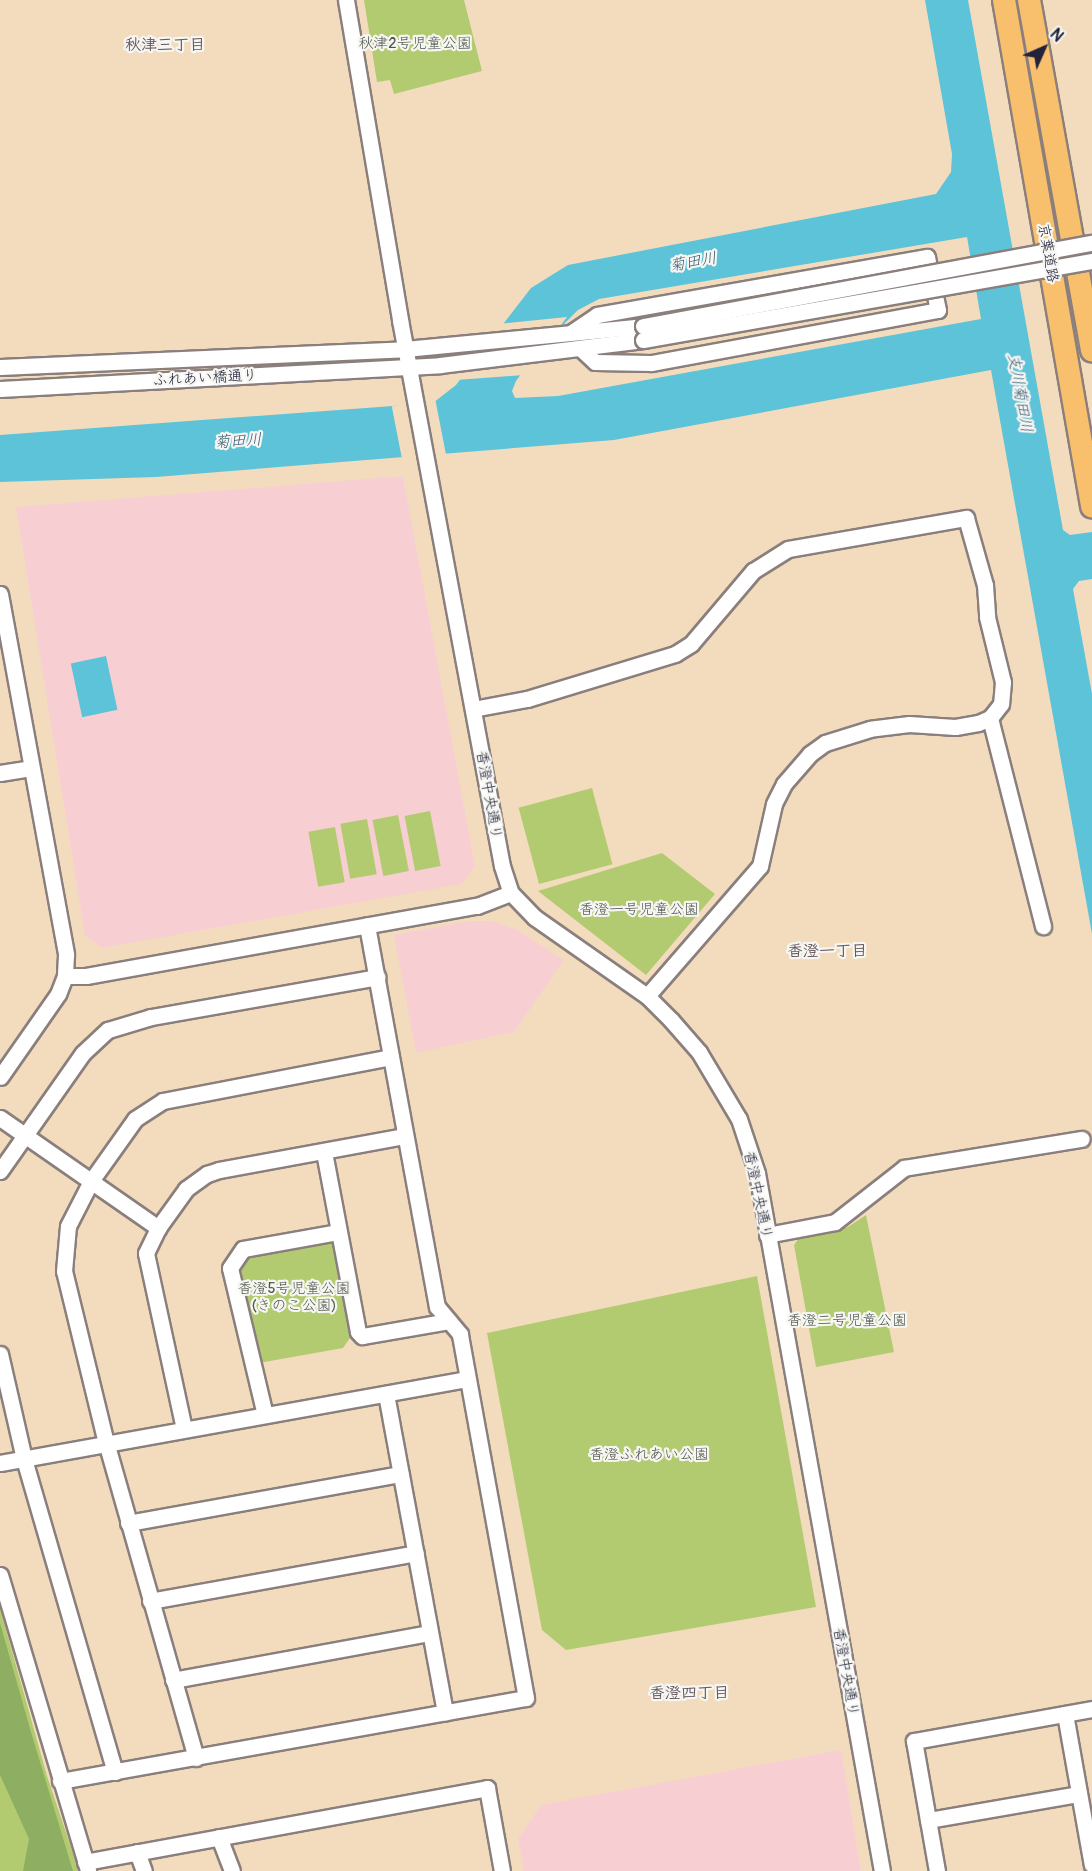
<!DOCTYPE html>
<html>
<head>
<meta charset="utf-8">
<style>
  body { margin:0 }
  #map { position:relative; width:1092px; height:1871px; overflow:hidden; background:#f3dcbd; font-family:Pangolin,"Klee One",sans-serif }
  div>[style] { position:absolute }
  .built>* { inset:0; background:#f7cfd2 }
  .green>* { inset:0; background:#b3cb70; transform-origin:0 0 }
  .forest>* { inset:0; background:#8eaf62 }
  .water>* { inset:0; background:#5cc3d9; transform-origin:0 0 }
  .pier>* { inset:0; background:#f3dcbd; transform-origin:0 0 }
  .roads { filter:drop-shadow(2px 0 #8a7f7c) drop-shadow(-2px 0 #8a7f7c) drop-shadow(0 2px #8a7f7c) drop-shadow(0 -2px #8a7f7c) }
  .minor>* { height:15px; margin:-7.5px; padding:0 7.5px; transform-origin:7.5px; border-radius:7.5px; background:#fff }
  .highway>* { height:22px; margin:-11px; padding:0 11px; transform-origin:11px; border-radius:11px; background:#f8bf6c }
  .bridges { filter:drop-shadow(2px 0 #8a7f7c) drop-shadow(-2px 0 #8a7f7c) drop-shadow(0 2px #8a7f7c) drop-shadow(0 -2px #8a7f7c) }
  .minor-bridge>* { height:15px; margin:-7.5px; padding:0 7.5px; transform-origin:7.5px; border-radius:7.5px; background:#fff }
  span { translate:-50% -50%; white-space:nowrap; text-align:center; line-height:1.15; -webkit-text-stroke:4.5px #f6f6f2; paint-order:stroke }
  .park-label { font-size:15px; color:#4e554b }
  .street-label { font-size:15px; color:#22223b }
  .neighbourhood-label { font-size:16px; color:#65555c; font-weight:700 }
  .water-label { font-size:16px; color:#365a72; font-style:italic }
  .north { position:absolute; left:1014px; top:18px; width:60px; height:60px; -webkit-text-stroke:4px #f6f6f2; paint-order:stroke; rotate:45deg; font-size:16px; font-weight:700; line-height:24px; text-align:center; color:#22223b }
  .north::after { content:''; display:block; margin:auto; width:21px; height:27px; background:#22223b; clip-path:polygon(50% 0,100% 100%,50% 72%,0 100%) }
</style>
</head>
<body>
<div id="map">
  <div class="built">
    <div style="clip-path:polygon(403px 476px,475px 866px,462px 884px,102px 948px,85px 936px,16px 507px)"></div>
    <div style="clip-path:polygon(468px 921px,493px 921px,516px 929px,564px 960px,514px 1032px,416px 1053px,394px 935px)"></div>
    <div style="clip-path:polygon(841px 1750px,861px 1871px,524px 1871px,518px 1839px,541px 1805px)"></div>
  </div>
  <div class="green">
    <div style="clip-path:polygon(364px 0,464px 0,482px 71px,394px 94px,390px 80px,377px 82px)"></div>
    <div style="left:592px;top:788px;width:79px;height:76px;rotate:75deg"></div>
    <div style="left:430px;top:811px;width:56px;height:26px;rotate:79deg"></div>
    <div style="left:398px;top:815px;width:57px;height:26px;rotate:79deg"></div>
    <div style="left:367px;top:819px;width:56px;height:27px;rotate:80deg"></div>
    <div style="left:335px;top:827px;width:56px;height:27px;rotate:80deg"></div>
    <div style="clip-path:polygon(662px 853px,715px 894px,646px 975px,538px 891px)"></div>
    <div style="clip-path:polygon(866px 1215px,894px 1352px,816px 1367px,794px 1245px,799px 1238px,848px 1227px)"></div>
    <div style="clip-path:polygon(332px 1240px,350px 1338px,343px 1348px,259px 1363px,240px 1270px,251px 1255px)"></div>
    <div style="clip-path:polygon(757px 1276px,816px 1607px,566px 1650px,542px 1630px,487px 1333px)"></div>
    <div style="clip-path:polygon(0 1608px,47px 1776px,79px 1871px,0 1871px)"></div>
  </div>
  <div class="forest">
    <div style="clip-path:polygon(0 1623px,31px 1732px,73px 1871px,23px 1871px,29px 1839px,0 1775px)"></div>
  </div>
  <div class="water">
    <div style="clip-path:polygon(evenodd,925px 0,968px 0,1063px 530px,1070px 535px,1092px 532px,1092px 579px,1079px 581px,1073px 589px,1092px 694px,1092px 934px,991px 370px,614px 440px,156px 477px,0 482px,0 435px,433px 403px,456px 385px,531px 288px,568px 265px,936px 194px,951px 172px,952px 154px,925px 0,967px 237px,981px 319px,558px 396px,515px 398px,512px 391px,516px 381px,542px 346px,578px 310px,599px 299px,967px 237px)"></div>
    <div style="left:106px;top:656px;width:55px;height:36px;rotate:78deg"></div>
  </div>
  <div class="pier">
    <div style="clip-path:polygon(567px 317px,524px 375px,456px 380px,497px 324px)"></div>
    <div style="left:435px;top:398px;width:59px;height:44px;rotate:79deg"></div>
  </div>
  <div class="roads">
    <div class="minor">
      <div style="left:346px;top:0;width:325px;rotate:80.4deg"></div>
      <div style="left:400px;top:320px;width:555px;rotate:79.42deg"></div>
      <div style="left:502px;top:866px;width:28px;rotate:72deg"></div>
      <div style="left:511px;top:893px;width:33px;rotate:46deg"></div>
      <div style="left:534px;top:917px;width:138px;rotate:35deg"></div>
      <div style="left:647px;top:996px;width:34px;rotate:45deg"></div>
      <div style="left:671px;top:1020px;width:43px;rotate:48.8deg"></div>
      <div style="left:699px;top:1052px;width:78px;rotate:59.2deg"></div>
      <div style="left:739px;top:1119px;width:57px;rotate:71.6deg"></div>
      <div style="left:757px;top:1173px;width:709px;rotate:79.85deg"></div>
      <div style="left:572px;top:332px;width:30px;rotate:-34deg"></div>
      <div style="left:597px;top:315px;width:335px;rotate:-10deg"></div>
      <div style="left:927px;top:257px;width:54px;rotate:78.3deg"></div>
      <div style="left:938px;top:310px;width:292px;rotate:169.5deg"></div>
      <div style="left:651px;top:363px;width:56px;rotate:-179deg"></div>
      <div style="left:595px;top:362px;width:19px;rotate:-137deg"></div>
      <div style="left:0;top:367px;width:405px;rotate:-2.5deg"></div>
      <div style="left:405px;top:349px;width:239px;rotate:-5.5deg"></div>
      <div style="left:0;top:389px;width:441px;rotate:-3.1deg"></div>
      <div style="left:440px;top:365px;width:205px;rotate:-7deg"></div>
      <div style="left:0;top:594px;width:367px;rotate:79.6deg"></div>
      <div style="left:66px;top:955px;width:21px;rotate:93deg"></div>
      <div style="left:65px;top:976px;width:19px;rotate:111deg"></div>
      <div style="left:58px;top:994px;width:101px;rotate:124.9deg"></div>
      <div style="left:473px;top:709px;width:55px;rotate:-10.5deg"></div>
      <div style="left:527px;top:699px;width:155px;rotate:-16.9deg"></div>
      <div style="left:675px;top:654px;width:19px;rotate:-32deg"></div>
      <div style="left:691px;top:644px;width:96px;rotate:-49.7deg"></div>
      <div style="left:753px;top:571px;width:41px;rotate:-32.2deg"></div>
      <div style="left:788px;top:549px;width:181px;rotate:-9.9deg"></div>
      <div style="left:966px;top:518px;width:70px;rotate:74.2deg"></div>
      <div style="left:985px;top:585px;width:32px;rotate:86deg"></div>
      <div style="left:987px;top:617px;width:67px;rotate:76.2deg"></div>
      <div style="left:1003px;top:682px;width:22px;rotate:95deg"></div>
      <div style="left:1001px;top:704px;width:18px;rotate:128deg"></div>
      <div style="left:990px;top:718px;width:13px;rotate:157deg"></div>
      <div style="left:978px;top:723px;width:23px;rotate:170deg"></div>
      <div style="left:955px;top:727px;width:46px;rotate:-176.3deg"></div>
      <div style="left:909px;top:724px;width:39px;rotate:173deg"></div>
      <div style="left:870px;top:729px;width:47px;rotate:162.7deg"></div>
      <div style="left:825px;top:743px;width:19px;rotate:144deg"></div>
      <div style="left:810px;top:754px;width:40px;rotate:131deg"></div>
      <div style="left:784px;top:784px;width:22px;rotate:117deg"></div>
      <div style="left:774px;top:804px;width:64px;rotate:102.7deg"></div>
      <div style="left:760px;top:866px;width:172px;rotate:131deg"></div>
      <div style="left:990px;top:718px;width:215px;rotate:75.7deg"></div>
      <div style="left:0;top:773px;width:31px;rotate:-9deg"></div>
      <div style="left:65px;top:976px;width:21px"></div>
      <div style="left:86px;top:976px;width:397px;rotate:-10.2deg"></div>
      <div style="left:477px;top:906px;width:36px;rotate:-21deg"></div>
      <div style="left:0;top:1118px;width:193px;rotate:34.8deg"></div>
      <div style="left:324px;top:1152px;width:183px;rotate:79.3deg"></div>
      <div style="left:358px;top:1332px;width:6px;rotate:45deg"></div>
      <div style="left:362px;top:1336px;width:88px;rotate:-9.8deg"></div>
      <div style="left:0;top:1171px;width:144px;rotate:-54.9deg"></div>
      <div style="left:83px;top:1053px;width:34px;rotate:-43deg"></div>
      <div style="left:108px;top:1030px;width:45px;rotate:-16.8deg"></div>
      <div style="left:151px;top:1017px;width:230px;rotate:-10deg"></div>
      <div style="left:767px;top:1235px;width:69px;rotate:-10.8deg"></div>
      <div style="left:835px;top:1222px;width:88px;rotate:-38deg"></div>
      <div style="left:904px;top:1168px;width:180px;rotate:-9.3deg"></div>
      <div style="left:0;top:1354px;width:108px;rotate:77.1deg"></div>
      <div style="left:24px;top:1459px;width:326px;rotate:73.8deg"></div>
      <div style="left:386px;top:1394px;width:324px;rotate:79.5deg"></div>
      <div style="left:265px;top:1415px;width:151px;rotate:-103.4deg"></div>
      <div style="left:230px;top:1268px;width:23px;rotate:-56deg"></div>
      <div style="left:243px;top:1249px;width:97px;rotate:-10.1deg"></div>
      <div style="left:184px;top:1429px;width:180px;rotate:-102.2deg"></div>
      <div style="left:146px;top:1253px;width:28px;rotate:-64deg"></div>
      <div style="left:158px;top:1228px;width:48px;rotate:-54.3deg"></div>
      <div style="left:186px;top:1189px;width:26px;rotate:-36deg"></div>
      <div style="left:207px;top:1174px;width:13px;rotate:-18deg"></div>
      <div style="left:219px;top:1170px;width:189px;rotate:-10.4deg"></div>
      <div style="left:0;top:1463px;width:475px;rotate:-10.2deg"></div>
      <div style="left:128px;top:1523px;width:277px;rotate:-10.2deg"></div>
      <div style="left:0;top:1575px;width:309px;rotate:73.4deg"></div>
      <div style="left:150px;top:1601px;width:270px;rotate:-10.2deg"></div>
      <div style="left:173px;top:1680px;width:261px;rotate:-10.4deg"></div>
      <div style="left:1065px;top:1714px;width:153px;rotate:79.9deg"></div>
      <div style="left:196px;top:1758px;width:328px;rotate:-105.9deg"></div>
      <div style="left:106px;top:1443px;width:177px;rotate:-103.7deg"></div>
      <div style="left:64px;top:1271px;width:45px;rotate:-84.9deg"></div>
      <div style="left:68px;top:1226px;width:51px;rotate:-62.9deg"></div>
      <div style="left:91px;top:1181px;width:76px;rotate:-54.6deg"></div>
      <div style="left:135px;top:1119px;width:33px;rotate:-33deg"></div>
      <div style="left:163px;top:1101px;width:232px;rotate:-10.9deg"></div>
      <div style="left:60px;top:1781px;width:473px;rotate:-10.1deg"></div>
      <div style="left:526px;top:1698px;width:370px;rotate:-100.3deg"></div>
      <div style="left:460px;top:1334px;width:35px;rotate:-130deg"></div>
      <div style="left:437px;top:1307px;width:388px;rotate:-100.4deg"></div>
      <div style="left:928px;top:1820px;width:153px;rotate:-9.8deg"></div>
      <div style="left:219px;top:1837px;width:36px;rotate:69deg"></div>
      <div style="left:137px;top:1852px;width:20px;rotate:70deg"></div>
      <div style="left:85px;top:1862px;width:409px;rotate:-10.4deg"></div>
      <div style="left:487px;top:1788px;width:84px;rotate:79.8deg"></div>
      <div style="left:937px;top:1871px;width:132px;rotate:-100deg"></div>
      <div style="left:914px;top:1741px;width:181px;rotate:-10.2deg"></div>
    </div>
    <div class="highway">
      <div style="left:1004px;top:0;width:514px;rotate:80.13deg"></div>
      <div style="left:1029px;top:0;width:356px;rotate:79.8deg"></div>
    </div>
  </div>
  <div class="bridges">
    <div class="minor-bridge">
      <div style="left:643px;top:326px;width:457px;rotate:-10.5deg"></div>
      <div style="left:643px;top:340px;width:456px;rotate:-10deg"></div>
    </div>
  </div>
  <div class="park-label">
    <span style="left:415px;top:44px">秋津2号児童公園</span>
    <span style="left:639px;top:910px">香澄一号児童公園</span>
    <span style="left:294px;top:1297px">香澄5号児童公園<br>(きのこ公園)</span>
    <span style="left:847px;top:1321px">香澄二号児童公園</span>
    <span style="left:649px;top:1455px">香澄ふれあい公園</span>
  </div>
  <div class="street-label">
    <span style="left:1048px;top:253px;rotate:80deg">京葉道路</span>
    <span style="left:205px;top:378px;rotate:-3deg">ふれあい橋通り</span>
    <span style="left:489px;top:795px;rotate:80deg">香澄中央通り</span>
    <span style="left:758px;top:1195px;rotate:78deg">香澄中央通り</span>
    <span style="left:846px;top:1672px;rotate:80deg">香澄中央通り</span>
  </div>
  <div class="neighbourhood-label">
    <span style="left:165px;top:45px">秋津三丁目</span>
    <span style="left:827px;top:951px">香澄一丁目</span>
    <span style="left:689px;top:1693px">香澄四丁目</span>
  </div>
  <div class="water-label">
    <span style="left:693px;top:262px;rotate:-10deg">菊田川</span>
    <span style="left:1020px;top:393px;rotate:80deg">支川菊田川</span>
    <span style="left:238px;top:441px;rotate:-4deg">菊田川</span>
  </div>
  <div class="north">N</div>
</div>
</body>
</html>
